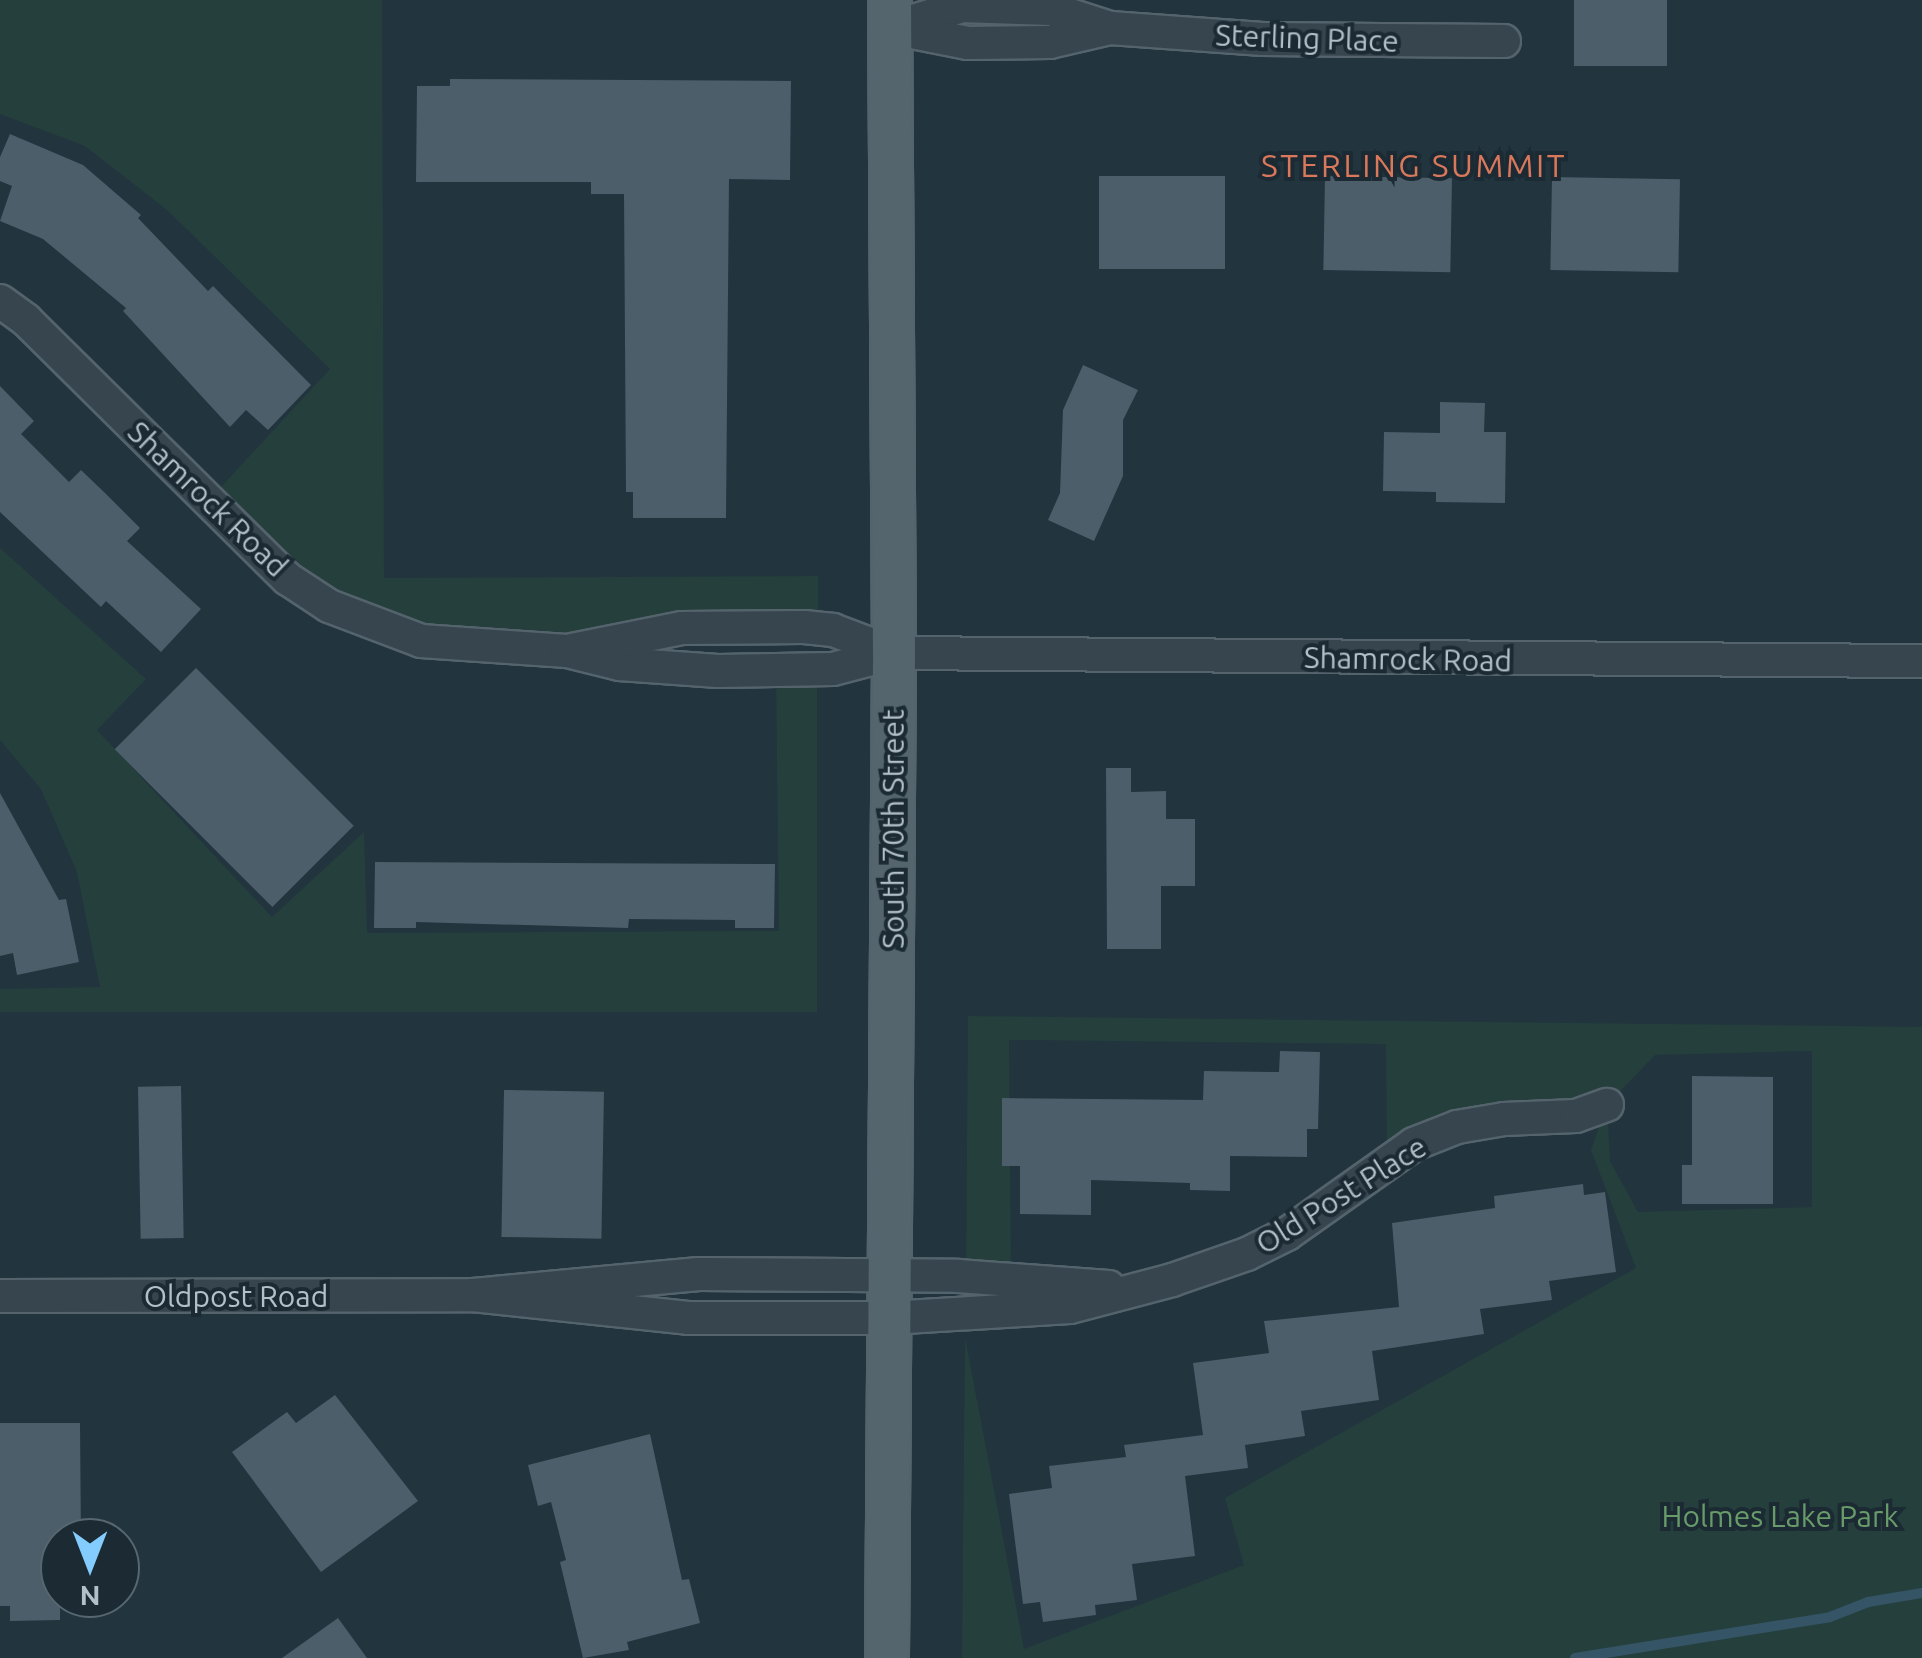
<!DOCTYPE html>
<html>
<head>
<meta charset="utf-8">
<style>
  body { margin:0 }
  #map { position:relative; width:1922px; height:1658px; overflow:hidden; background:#22343e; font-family:Ubuntu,sans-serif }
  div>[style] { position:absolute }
  .green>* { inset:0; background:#243f3c }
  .stream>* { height:10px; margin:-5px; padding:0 5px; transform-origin:5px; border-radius:5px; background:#355466 }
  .building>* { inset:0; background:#4b5e69; transform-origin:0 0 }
  .roads { filter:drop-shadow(2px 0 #54636c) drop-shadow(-2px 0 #54636c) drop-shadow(0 2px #54636c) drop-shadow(0 -2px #54636c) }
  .minor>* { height:32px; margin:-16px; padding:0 16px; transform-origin:16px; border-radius:16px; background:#36454e }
  .major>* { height:42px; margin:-21px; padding:0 21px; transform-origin:21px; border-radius:21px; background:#54656e }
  span { translate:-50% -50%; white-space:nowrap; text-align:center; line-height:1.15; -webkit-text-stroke:8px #1b2a33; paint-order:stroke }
  .street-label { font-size:30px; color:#b2c0c9 }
  .park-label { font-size:30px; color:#689b69 }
  .neighbourhood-label { font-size:32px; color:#da785c; letter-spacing:2.5px }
  .north { position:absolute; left:40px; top:1518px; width:100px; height:100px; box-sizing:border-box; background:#1b2a33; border:2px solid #57666f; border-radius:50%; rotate:180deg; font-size:28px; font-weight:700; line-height:40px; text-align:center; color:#b2c0c9 }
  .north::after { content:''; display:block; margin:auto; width:35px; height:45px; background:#83ccfd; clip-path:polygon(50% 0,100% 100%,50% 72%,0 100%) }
</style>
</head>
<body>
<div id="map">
  <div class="green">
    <div style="clip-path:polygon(0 0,382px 0,384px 578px,818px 576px,818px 628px,622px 637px,374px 627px,207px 502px,330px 369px,167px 210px,85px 146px,0 114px)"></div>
    <div style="clip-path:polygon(0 548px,146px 679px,97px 730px,272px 917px,364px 832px,367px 933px,779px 931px,776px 671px,817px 670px,817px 1012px,0 1012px,0 989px,100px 987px,77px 872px,41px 789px,0 740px)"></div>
    <div style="clip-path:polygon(evenodd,968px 1016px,1922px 1027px,1922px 1658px,962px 1658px,965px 1337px,1024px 1649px,1244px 1565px,1225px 1498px,1636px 1268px,1591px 1150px,1606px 1107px,1544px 1116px,1387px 1161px,1386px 1044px,1009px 1040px,1011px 1279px,966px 1277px,968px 1016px,1812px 1051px,1812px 1207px,1638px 1212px,1610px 1161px,1607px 1105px,1655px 1055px,1812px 1051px)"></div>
  </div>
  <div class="stream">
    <div style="left:1575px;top:1658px;width:258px;rotate:-9.1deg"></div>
    <div style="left:1830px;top:1617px;width:41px;rotate:-21.5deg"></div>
    <div style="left:1868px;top:1602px;width:55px;rotate:-9.5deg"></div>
  </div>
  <div class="building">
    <div style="left:1574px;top:0;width:93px;height:66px"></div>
    <div style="clip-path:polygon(450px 79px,791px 81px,790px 180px,729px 179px,726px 518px,633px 518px,633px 492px,626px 492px,624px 194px,591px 194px,591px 182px,416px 182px,417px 86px,450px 86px)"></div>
    <div style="clip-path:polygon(10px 134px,83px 165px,141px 215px,138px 218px,208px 291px,213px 286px,311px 385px,268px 430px,246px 410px,230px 427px,123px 311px,126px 308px,43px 239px,0 221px,12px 186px,0 181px,0 157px)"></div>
    <div style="left:1099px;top:176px;width:126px;height:93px"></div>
    <div style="left:1325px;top:176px;width:127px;height:94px;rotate:1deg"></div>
    <div style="left:1552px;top:177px;width:128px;height:93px;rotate:1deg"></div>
    <div style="clip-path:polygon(1083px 365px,1138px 390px,1123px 420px,1123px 476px,1094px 541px,1048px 520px,1060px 493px,1063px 410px)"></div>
    <div style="clip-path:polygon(0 386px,34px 421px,21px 434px,69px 482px,81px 470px,105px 493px,140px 528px,127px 541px,201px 609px,161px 652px,106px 601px,101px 607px,0 512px)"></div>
    <div style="clip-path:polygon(1440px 402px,1485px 403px,1484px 432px,1506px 432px,1505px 503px,1436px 502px,1436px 492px,1383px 491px,1384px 432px,1440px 433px)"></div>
    <div style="left:196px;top:668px;width:223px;height:115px;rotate:45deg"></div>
    <div style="clip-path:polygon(1106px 768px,1131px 768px,1131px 792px,1166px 791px,1166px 819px,1195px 819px,1195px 886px,1161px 886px,1161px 949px,1107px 949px)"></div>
    <div style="clip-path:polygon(0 793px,59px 900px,66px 899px,79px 962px,17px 975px,13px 953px,0 956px)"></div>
    <div style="clip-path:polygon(375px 862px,775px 864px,774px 928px,735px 928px,735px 920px,629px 919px,628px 928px,416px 922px,416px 928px,374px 928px)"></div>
    <div style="clip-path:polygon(1280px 1051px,1320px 1052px,1318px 1129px,1307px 1129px,1307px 1157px,1230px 1156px,1230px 1191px,1190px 1190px,1190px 1183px,1091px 1180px,1091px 1215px,1020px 1214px,1020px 1166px,1002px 1166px,1002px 1098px,1203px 1100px,1204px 1071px,1279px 1072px)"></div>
    <div style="clip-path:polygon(1692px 1076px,1773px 1077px,1773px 1204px,1682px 1204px,1682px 1165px,1692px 1165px)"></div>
    <div style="left:181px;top:1086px;width:152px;height:43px;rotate:89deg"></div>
    <div style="left:504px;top:1090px;width:100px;height:147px;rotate:1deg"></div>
    <div style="clip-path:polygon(1583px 1184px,1584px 1195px,1605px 1192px,1616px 1272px,1549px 1281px,1552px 1300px,1480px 1309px,1484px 1334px,1372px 1351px,1379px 1400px,1301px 1411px,1305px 1436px,1245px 1445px,1248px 1468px,1185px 1476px,1195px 1556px,1132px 1564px,1137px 1600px,1095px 1605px,1096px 1615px,1043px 1622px,1040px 1602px,1023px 1604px,1009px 1494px,1052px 1488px,1049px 1466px,1126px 1457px,1124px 1445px,1203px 1435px,1193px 1363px,1269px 1353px,1264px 1321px,1399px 1307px,1392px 1223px,1495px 1208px,1494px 1196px)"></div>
    <div style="clip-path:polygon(335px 1395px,418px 1501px,321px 1572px,232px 1452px,287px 1412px,296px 1423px)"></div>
    <div style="clip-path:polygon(0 1423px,80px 1423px,81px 1538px,60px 1538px,60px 1620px,10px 1621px,10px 1606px,0 1606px)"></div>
    <div style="clip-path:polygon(650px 1434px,682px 1580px,689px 1579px,700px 1623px,627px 1642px,629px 1650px,583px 1658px,560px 1562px,566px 1560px,551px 1502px,538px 1506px,528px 1465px)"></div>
    <div style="clip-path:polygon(338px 1618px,367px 1658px,282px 1658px)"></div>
  </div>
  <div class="roads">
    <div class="minor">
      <div style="left:891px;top:28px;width:74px;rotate:-17.2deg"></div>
      <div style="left:962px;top:6px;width:89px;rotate:1.9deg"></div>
      <div style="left:1051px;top:9px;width:62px;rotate:17.9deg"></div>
      <div style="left:1110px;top:28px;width:153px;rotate:4.1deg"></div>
      <div style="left:1263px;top:39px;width:241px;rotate:0.5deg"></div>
      <div style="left:897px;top:29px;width:72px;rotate:11.2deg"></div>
      <div style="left:968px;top:43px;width:82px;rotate:-0.7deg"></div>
      <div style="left:1050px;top:42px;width:62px;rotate:-13.1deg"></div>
      <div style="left:0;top:301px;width:32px;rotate:36deg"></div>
      <div style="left:26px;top:320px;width:368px;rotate:44.7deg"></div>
      <div style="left:288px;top:579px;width:49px;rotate:33.4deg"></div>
      <div style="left:329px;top:606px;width:98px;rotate:20.8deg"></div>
      <div style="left:421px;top:641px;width:146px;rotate:3.9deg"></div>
      <div style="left:567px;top:651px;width:55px;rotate:13.8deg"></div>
      <div style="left:620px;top:664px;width:98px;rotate:4.1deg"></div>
      <div style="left:718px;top:671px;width:115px;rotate:-1deg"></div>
      <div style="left:833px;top:669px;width:63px;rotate:-14.7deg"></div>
      <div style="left:894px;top:653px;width:1028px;rotate:0.45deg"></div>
      <div style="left:572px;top:650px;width:112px;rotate:-11.3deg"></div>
      <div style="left:682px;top:628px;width:122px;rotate:-0.5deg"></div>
      <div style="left:804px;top:627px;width:29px;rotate:6deg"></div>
      <div style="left:833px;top:630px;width:65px;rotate:20.7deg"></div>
      <div style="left:473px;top:1295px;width:216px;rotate:6.1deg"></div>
      <div style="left:688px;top:1318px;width:201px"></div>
      <div style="left:889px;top:1318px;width:181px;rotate:-3.5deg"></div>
      <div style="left:1070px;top:1307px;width:106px;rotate:-14.8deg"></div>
      <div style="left:1172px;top:1280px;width:79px;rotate:-19.1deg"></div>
      <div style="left:1247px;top:1254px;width:45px;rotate:-26.6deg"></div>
      <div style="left:1287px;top:1234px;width:156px;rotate:-35.3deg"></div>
      <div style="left:1414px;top:1144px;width:46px;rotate:-21.6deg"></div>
      <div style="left:1457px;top:1127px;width:48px;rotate:-9.7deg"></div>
      <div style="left:1504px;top:1119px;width:72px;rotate:-2.4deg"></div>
      <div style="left:1576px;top:1116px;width:33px;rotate:-20deg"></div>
      <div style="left:0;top:1296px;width:473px;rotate:-0.1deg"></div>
      <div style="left:473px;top:1295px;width:227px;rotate:-5.3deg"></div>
      <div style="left:699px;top:1274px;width:259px;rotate:0.4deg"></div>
      <div style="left:958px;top:1276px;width:151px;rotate:4.2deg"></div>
    </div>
    <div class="major">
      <div style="left:887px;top:1658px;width:1005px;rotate:-89.6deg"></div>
      <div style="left:894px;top:653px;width:653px;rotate:-90.35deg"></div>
    </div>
  </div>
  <div class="street-label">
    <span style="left:1307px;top:38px;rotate:2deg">Sterling Place</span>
    <span style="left:208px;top:499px;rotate:44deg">Shamrock Road</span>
    <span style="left:1408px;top:659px;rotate:1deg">Shamrock Road</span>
    <span style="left:893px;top:829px;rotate:-90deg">South 70th Street</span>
    <span style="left:1341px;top:1195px;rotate:-32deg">Old Post Place</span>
    <span style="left:236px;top:1296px">Oldpost Road</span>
  </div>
  <div class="park-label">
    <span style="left:1780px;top:1516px">Holmes Lake Park</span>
  </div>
  <div class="neighbourhood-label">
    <span style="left:1414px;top:165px">STERLING SUMMIT</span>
  </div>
  <div class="north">N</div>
</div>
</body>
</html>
